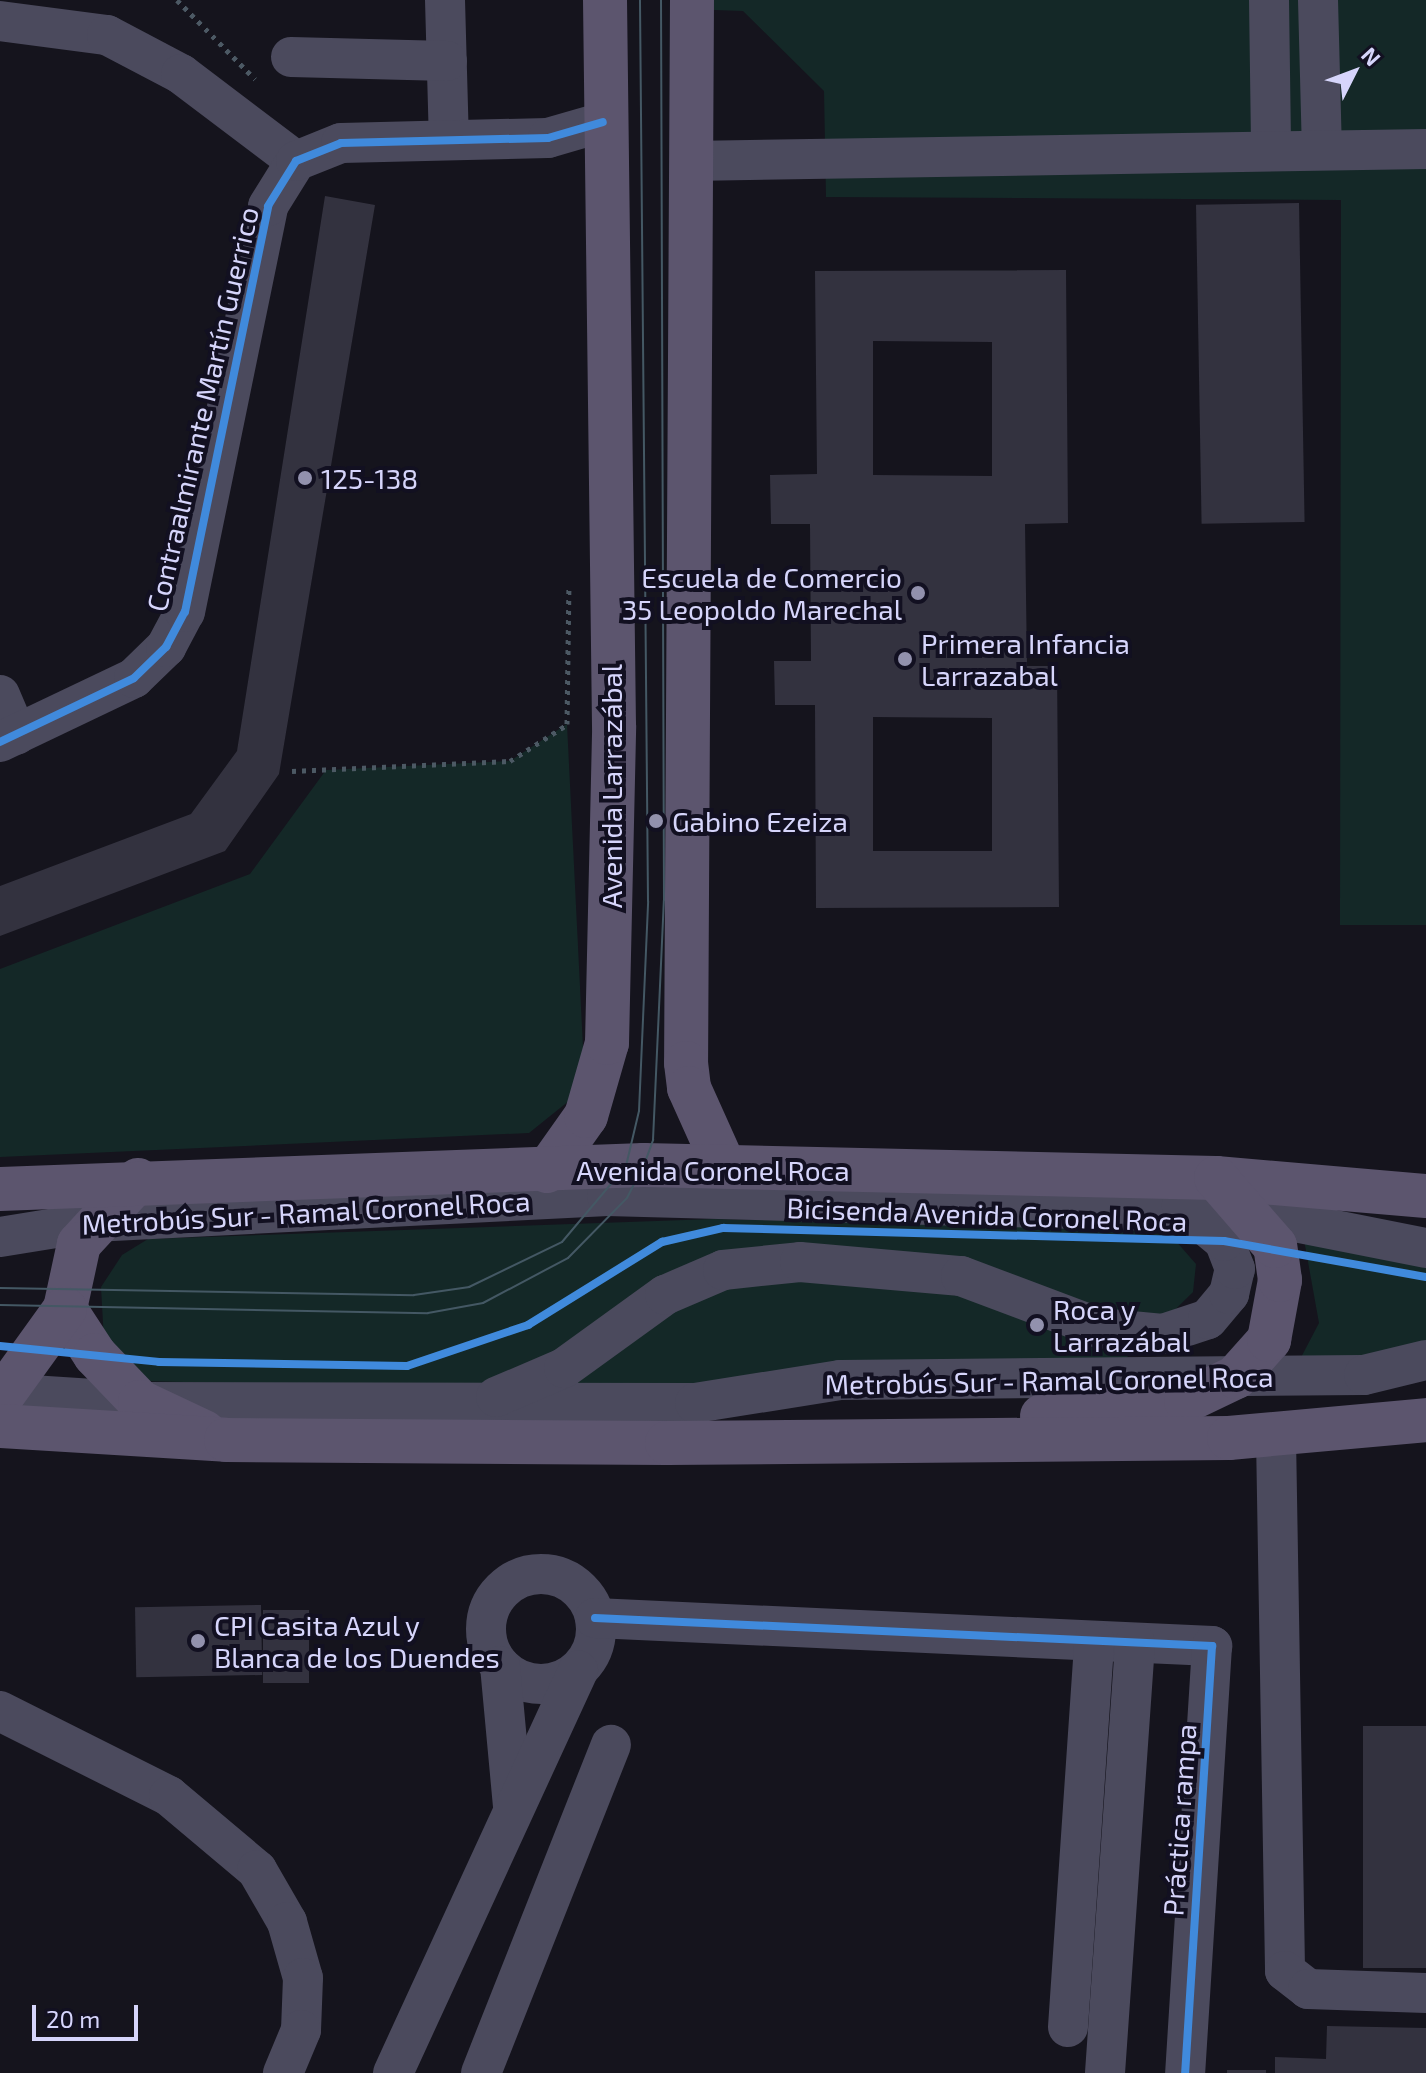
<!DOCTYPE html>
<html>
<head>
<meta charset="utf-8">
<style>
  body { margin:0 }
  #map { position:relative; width:1426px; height:2073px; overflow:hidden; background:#15141d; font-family:"Exo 2",sans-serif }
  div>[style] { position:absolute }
  .green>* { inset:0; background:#142827 }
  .building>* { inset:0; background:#33323f; transform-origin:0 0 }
  .path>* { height:5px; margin-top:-2.5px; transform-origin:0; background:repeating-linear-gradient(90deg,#4c5964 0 4px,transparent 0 10px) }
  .minor>* { height:40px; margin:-20px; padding:0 20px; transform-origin:20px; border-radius:20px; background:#4b4a5d }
  .minor>.ring { margin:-20px; padding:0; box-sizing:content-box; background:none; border:40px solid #4b4a5d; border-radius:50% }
  .major>* { height:44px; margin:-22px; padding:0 22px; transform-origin:22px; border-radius:22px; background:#5c556e }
  .tram>* { height:2px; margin:-1px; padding:0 1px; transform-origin:1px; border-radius:1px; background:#445864 }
  .cycleway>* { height:8px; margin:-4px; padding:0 4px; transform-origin:4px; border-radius:4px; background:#408adc }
  .dots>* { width:22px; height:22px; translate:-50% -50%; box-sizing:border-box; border:4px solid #121021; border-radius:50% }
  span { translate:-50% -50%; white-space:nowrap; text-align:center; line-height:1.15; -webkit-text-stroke:8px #121021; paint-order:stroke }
  .street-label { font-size:28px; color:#d6d5fb }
  .poi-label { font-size:28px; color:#d6d5fb }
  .left { translate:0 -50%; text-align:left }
  .right { translate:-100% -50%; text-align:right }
  .north { position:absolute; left:1314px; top:32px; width:80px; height:80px; -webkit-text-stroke:6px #121021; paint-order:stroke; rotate:48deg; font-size:22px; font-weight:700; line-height:32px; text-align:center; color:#d6d5fb }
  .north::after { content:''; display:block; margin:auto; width:28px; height:36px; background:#d6d5fb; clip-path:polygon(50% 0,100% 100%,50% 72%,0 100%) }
  .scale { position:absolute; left:32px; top:2005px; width:106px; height:36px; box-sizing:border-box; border:4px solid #d6d5fb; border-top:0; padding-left:10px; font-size:24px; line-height:28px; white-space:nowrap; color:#d6d5fb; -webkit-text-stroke:6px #121021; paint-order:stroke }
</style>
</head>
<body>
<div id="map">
  <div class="green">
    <div style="clip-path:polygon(714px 0,1426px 0,1426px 925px,1340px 925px,1341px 200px,826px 197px,824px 91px,743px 11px,714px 10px)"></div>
    <div style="clip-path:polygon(567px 724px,585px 1088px,529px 1133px,0 1157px,0 969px,250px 874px,326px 770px,510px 761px)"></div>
    <div style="clip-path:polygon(713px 1219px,1139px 1228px,1175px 1240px,1196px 1264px,1193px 1292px,1118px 1366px,678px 1394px,141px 1381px,104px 1341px,101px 1287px,122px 1255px,148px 1239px)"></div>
    <div style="clip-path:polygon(1303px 1234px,1426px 1259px,1426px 1346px,1296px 1367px,1319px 1323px)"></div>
  </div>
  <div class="building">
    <div style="clip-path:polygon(325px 196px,375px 205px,279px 774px,225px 851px,0 936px,0 886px,191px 814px,237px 751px)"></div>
    <div style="left:1299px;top:203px;width:319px;height:103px;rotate:89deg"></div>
    <div style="clip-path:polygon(evenodd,1066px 270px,1068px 523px,1025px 524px,1027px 666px,1057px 666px,1059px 907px,816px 908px,815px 705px,775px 705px,774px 661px,811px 661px,810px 524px,771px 524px,770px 475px,817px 474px,815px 271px,1066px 270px,873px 341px,992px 342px,992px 476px,873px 475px,873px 341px,1066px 270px,873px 717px,992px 718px,992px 851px,873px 851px,873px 717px)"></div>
    <div style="left:261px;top:1605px;width:70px;height:126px;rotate:89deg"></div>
    <div style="left:263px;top:1610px;width:46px;height:73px"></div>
    <div style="left:1363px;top:1726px;width:63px;height:242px"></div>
    <div style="clip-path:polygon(1327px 2026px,1426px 2028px,1426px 2073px,1275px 2073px,1275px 2057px,1326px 2059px)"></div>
    <div style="left:1227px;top:2070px;width:39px;height:3px"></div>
  </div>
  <div class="path">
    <div style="left:177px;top:0;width:111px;rotate:45.4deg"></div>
    <div style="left:567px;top:724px;width:139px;rotate:-89.2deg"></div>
    <div style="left:292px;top:771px;width:218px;rotate:-2.6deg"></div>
    <div style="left:510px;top:761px;width:69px;rotate:-32.5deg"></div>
  </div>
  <div class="minor">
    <div style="left:445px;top:0;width:140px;rotate:88.4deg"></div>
    <div style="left:1269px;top:0;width:148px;rotate:89.2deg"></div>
    <div style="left:1318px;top:0;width:148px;rotate:88.5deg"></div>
    <div style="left:0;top:21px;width:108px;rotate:7.5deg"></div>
    <div style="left:107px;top:35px;width:84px;rotate:27.8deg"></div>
    <div style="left:181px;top:74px;width:144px;rotate:37.1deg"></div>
    <div style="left:291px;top:57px;width:156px;rotate:1.5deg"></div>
    <div style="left:690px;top:161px;width:736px;rotate:-0.93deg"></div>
    <div style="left:0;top:695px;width:43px;rotate:67deg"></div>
    <div style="left:0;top:742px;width:148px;rotate:-25.5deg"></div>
    <div style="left:134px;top:678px;width:45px;rotate:-44.1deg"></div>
    <div style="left:166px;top:647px;width:40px;rotate:-62deg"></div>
    <div style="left:185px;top:612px;width:414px;rotate:-78.4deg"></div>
    <div style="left:268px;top:206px;width:53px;rotate:-58.1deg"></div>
    <div style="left:296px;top:161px;width:48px;rotate:-21.8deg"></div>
    <div style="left:341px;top:143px;width:207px;rotate:-1.4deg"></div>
    <div style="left:548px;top:138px;width:57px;rotate:-16.2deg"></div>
    <div style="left:0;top:1237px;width:94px;rotate:-9.2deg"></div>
    <div style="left:93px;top:1222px;width:515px;rotate:-2.9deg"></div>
    <div style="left:607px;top:1196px;width:647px;rotate:1.59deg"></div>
    <div style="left:1254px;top:1214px;width:175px;rotate:11.2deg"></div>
    <div style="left:0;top:1393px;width:140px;rotate:3.7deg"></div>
    <div style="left:140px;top:1402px;width:555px;rotate:0.1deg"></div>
    <div style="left:695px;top:1403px;width:147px;rotate:-9deg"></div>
    <div style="left:840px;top:1380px;width:524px;rotate:-0.55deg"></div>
    <div style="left:1364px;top:1375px;width:64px;rotate:-13.6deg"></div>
    <div style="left:496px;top:1397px;width:74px;rotate:-23.1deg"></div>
    <div style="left:564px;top:1368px;width:125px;rotate:-35.9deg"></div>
    <div style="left:665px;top:1295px;width:63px;rotate:-23.3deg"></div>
    <div style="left:723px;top:1270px;width:77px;rotate:-5.9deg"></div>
    <div style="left:800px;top:1262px;width:162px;rotate:5deg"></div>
    <div style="left:961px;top:1276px;width:147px;rotate:20.6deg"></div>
    <div style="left:1099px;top:1328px;width:64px;rotate:5.4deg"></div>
    <div style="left:1163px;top:1334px;width:47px;rotate:-18.4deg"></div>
    <div style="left:1208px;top:1319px;width:33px;rotate:-50deg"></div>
    <div style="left:1229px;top:1294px;width:26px;rotate:-77deg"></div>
    <div style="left:1235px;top:1269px;width:30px;rotate:-111deg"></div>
    <div style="left:1224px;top:1241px;width:55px;rotate:-140.2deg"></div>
    <div style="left:1276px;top:1437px;width:534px;rotate:89.03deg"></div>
    <div style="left:1285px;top:1971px;width:29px;rotate:38deg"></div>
    <div style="left:1308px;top:1989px;width:118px;rotate:1.9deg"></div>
    <div class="ring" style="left:486px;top:1574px;width:70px;height:70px"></div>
    <div style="left:595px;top:1618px;width:618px;rotate:2.6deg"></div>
    <div style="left:1212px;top:1646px;width:428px;rotate:93.6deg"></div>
    <div style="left:500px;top:1666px;width:140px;rotate:84.7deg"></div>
    <div style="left:0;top:1711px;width:189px;rotate:26.7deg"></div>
    <div style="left:169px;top:1796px;width:115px;rotate:40.1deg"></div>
    <div style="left:257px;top:1870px;width:60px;rotate:60deg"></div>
    <div style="left:287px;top:1922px;width:58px;rotate:74.1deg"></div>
    <div style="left:303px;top:1978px;width:52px;rotate:92.2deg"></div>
    <div style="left:301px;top:2030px;width:47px;rotate:112.7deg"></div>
    <div style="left:1068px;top:2027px;width:387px;rotate:-86.1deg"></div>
    <div style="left:393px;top:2073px;width:443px;rotate:-65.3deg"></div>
    <div style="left:481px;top:2073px;width:353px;rotate:-68.4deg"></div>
    <div style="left:1105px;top:2073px;width:431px;rotate:-86deg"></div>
  </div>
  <div class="major">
    <div style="left:692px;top:0;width:1063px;rotate:90.32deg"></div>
    <div style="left:686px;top:1063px;width:25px;rotate:83deg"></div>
    <div style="left:689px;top:1088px;width:85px;rotate:65.8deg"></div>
    <div style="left:547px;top:1171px;width:67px;rotate:-54.7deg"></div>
    <div style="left:586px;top:1116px;width:76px;rotate:-74deg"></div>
    <div style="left:607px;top:1043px;width:317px;rotate:-88.7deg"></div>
    <div style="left:614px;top:726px;width:726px;rotate:-90.71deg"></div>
    <div style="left:138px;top:1180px;width:87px;rotate:132.7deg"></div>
    <div style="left:79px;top:1244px;width:66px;rotate:102.2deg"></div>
    <div style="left:65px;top:1309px;width:55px;rotate:56.9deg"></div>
    <div style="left:95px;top:1355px;width:65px;rotate:46.2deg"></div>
    <div style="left:140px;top:1402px;width:71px;rotate:25.1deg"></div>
    <div style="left:0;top:1189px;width:644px;rotate:-2.13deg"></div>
    <div style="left:644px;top:1165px;width:572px;rotate:1.3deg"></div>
    <div style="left:1216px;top:1178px;width:211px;rotate:4.9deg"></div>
    <div style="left:0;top:1399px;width:111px;rotate:-54.2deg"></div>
    <div style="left:1042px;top:1416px;width:145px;rotate:-5.9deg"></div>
    <div style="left:1186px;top:1401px;width:55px;rotate:-25.6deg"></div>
    <div style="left:1236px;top:1377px;width:50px;rotate:-48.3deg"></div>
    <div style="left:1269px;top:1340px;width:61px;rotate:-79.6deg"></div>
    <div style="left:1280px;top:1280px;width:34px;rotate:-98deg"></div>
    <div style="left:1275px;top:1246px;width:90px;rotate:-130.9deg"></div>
    <div style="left:0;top:1426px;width:226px;rotate:3.5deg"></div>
    <div style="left:226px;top:1440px;width:441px;rotate:0.4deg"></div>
    <div style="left:667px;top:1443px;width:562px;rotate:-0.51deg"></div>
    <div style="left:1229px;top:1438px;width:198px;rotate:-5.2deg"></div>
  </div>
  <div class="tram">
    <div style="left:0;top:1288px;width:414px;rotate:1deg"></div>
    <div style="left:414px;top:1295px;width:56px;rotate:-8.3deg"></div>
    <div style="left:469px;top:1287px;width:103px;rotate:-25.8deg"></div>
    <div style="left:562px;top:1242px;width:99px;rotate:-49.9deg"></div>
    <div style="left:626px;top:1166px;width:57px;rotate:-76.7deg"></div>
    <div style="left:639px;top:1111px;width:210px;rotate:-87.5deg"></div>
    <div style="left:648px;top:901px;width:901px;rotate:-90.51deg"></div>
    <div style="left:0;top:1305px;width:428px;rotate:1.1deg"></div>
    <div style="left:428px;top:1313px;width:56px;rotate:-10.3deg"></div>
    <div style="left:483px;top:1303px;width:96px;rotate:-27.9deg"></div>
    <div style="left:568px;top:1258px;width:84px;rotate:-45.5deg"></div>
    <div style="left:627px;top:1198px;width:37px;rotate:-63deg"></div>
    <div style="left:644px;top:1165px;width:27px;rotate:-70deg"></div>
    <div style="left:653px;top:1140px;width:240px;rotate:-87.4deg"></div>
    <div style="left:664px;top:900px;width:900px;rotate:-90.19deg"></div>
  </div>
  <div class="cycleway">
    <div style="left:0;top:742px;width:148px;rotate:-25.5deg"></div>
    <div style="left:134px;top:678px;width:45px;rotate:-44.1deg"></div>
    <div style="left:166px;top:647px;width:40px;rotate:-62deg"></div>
    <div style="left:185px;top:612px;width:414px;rotate:-78.4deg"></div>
    <div style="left:268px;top:206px;width:53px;rotate:-58.1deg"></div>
    <div style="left:296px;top:161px;width:48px;rotate:-21.8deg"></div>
    <div style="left:341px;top:143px;width:207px;rotate:-1.4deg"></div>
    <div style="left:548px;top:138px;width:57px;rotate:-16.2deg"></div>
    <div style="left:0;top:1346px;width:160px;rotate:5.7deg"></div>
    <div style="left:159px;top:1362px;width:248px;rotate:0.9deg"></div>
    <div style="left:407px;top:1366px;width:128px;rotate:-18.7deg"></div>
    <div style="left:528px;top:1325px;width:158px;rotate:-31.8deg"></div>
    <div style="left:662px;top:1242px;width:63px;rotate:-12.9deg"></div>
    <div style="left:723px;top:1228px;width:501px;rotate:1.49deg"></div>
    <div style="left:1224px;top:1241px;width:205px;rotate:10.1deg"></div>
    <div style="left:595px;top:1618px;width:618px;rotate:2.6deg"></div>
    <div style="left:1212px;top:1646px;width:428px;rotate:93.6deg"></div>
  </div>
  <div class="dots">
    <div style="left:305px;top:478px;background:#9291ad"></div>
    <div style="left:918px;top:593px;background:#9291ad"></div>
    <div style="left:905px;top:659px;background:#9291ad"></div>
    <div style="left:656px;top:821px;background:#9291ad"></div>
    <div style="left:1037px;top:1325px;background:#9291ad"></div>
    <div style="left:198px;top:1641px;background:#9291ad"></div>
  </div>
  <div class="street-label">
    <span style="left:202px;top:409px;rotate:-77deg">Contraalmirante Martín Guerrico</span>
    <span style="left:611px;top:786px;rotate:-90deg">Avenida Larrazábal</span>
    <span style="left:713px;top:1170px">Avenida Coronel Roca</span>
    <span style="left:306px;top:1212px;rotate:-3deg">Metrobús Sur - Ramal Coronel Roca</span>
    <span style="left:987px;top:1214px;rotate:2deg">Bicisenda Avenida Coronel Roca</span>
    <span style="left:1049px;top:1380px;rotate:-1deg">Metrobús Sur - Ramal Coronel Roca</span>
    <span style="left:1179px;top:1820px;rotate:-86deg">Práctica rampa</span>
  </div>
  <div class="poi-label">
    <span class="left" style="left:321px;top:478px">125-138</span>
    <span class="right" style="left:902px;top:593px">Escuela de Comercio<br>35 Leopoldo Marechal</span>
    <span class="left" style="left:921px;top:659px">Primera Infancia<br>Larrazabal</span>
    <span class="left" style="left:672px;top:821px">Gabino Ezeiza</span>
    <span class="left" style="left:1053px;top:1325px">Roca y<br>Larrazábal</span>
    <span class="left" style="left:214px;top:1641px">CPI Casita Azul y<br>Blanca de los Duendes</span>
  </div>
  <div class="north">N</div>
  <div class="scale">20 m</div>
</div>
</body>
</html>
